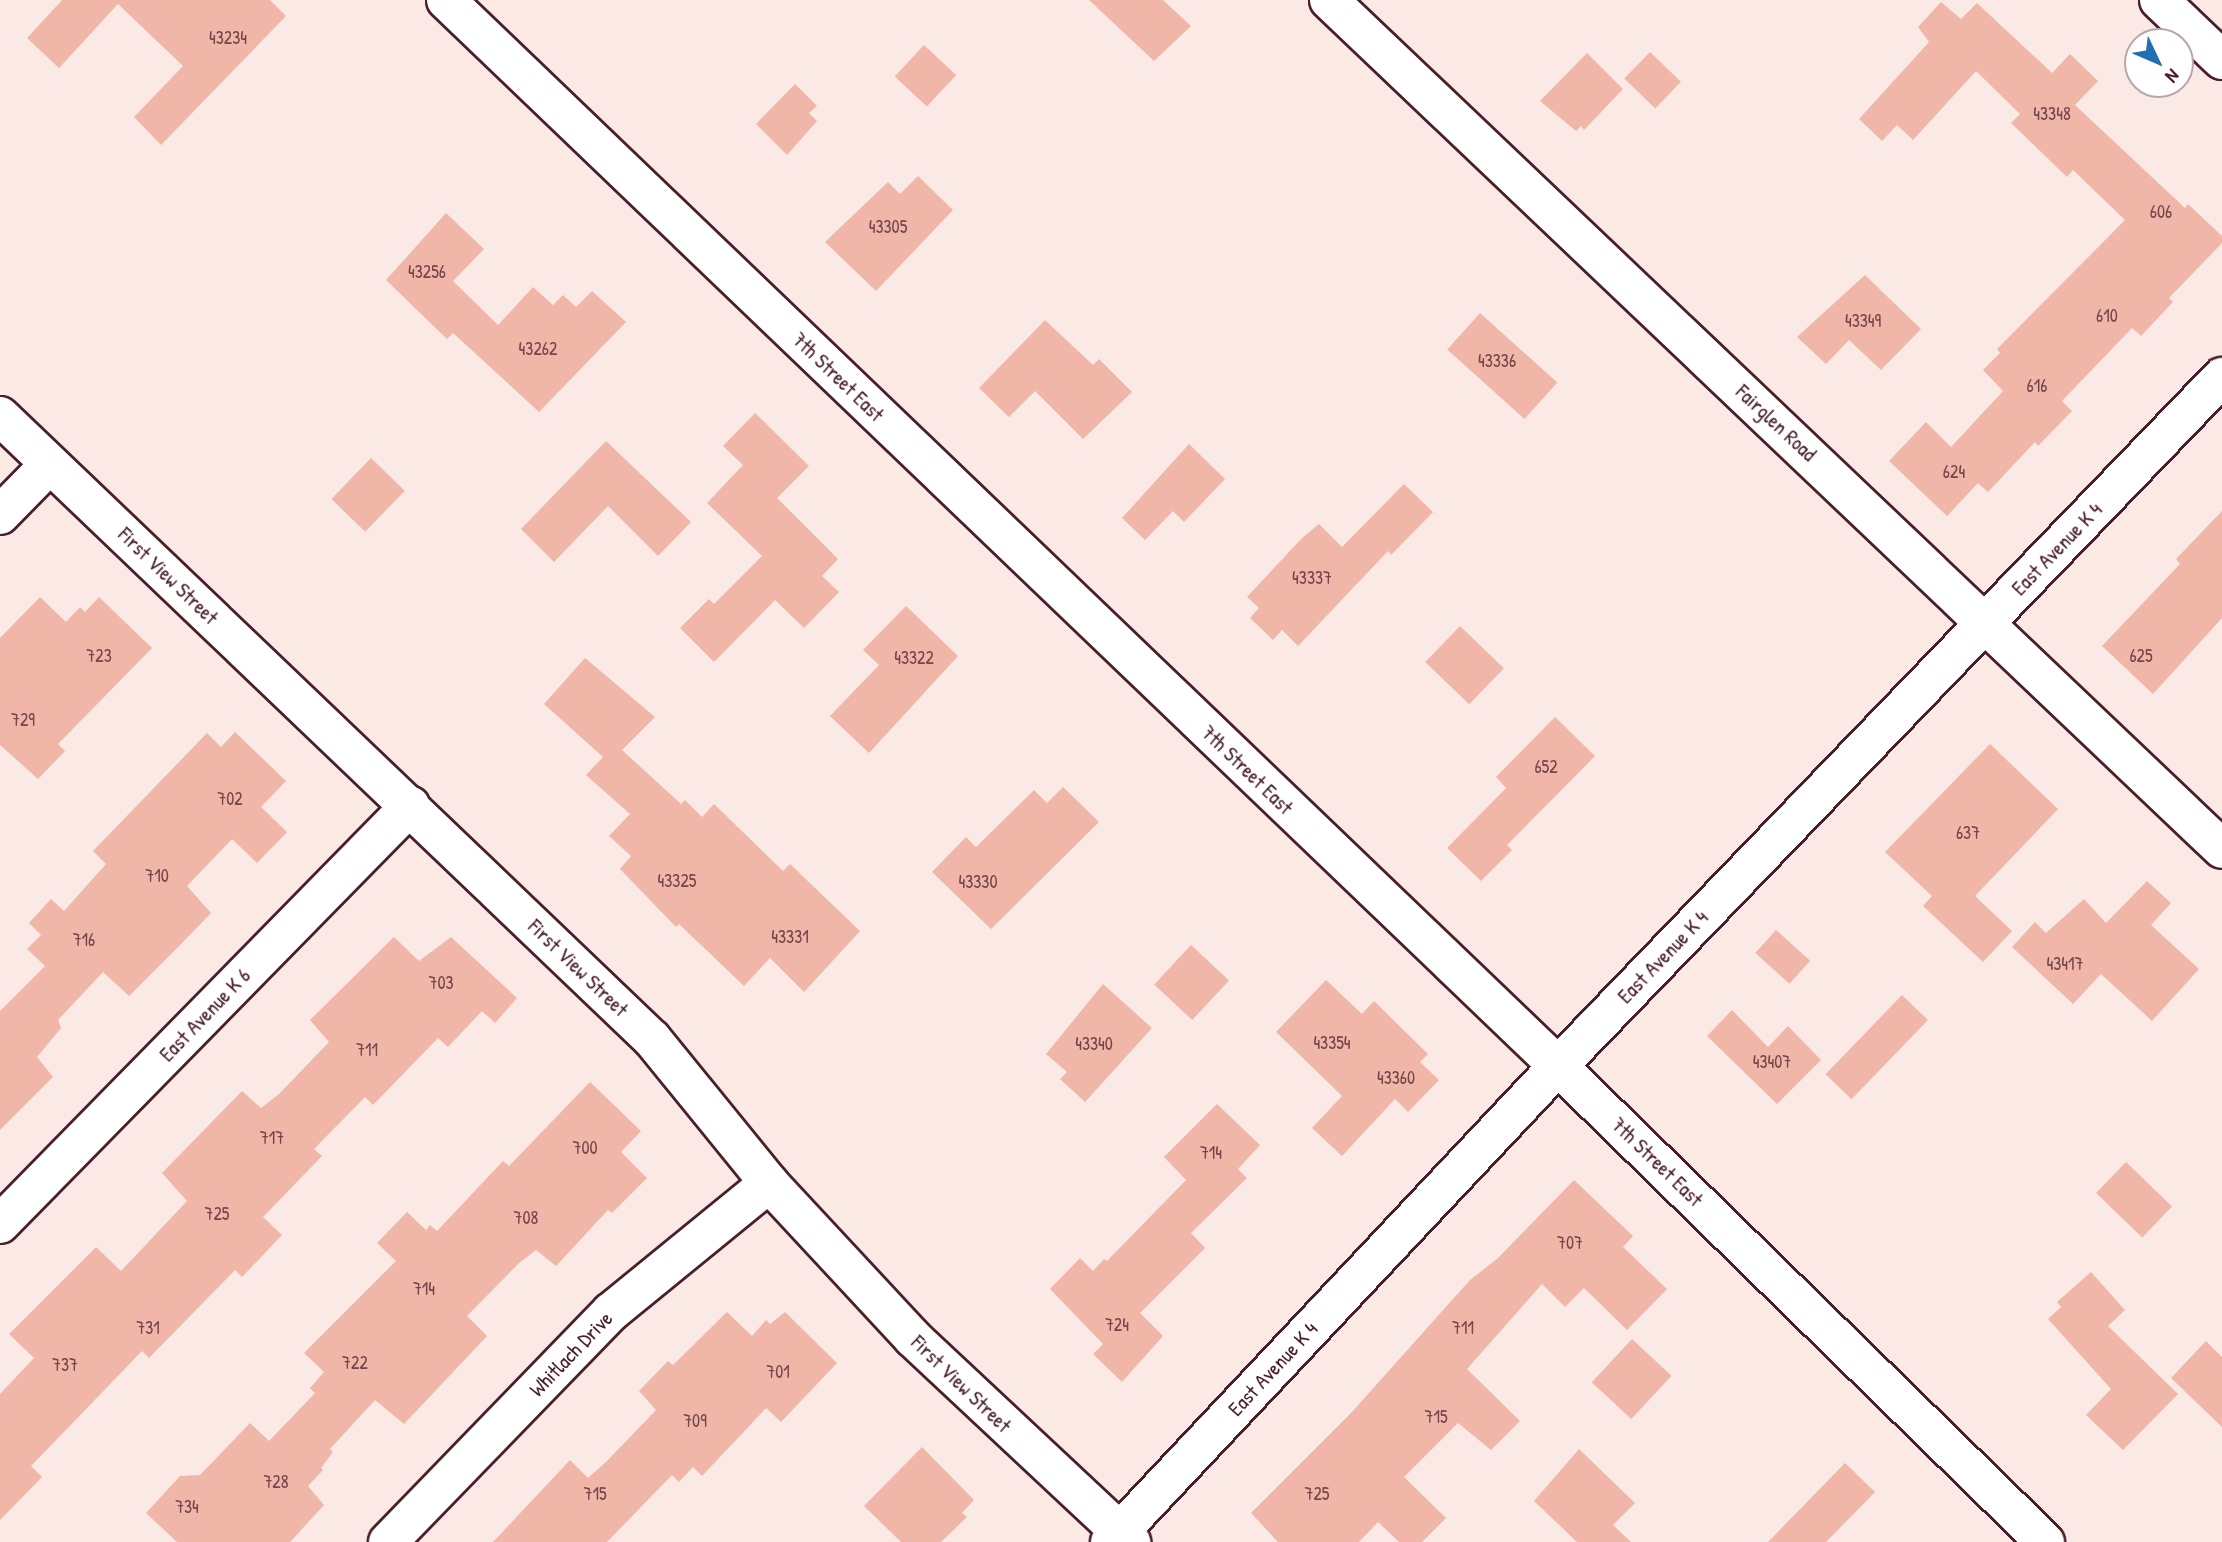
<!DOCTYPE html>
<html>
<head>
<meta charset="utf-8">
<style>
  body { margin:0 }
  #map { position:relative; width:2222px; height:1542px; overflow:hidden; background:#fae9e5; font-family:"Patrick Hand",sans-serif }
  div>[style] { position:absolute }
  .building>* { inset:0; background:#f0b7a9; transform-origin:0 0 }
  .roads { filter:drop-shadow(2px 0 #4a1f2b) drop-shadow(-2px 0 #4a1f2b) drop-shadow(0 2px #4a1f2b) drop-shadow(0 -2px #4a1f2b) }
  .minor>* { height:38px; margin:-19px; padding:0 19px; transform-origin:19px; border-radius:19px; background:#fff }
  span { translate:-50% -50%; white-space:nowrap; text-align:center; line-height:1.15; -webkit-text-stroke:5px #fff; paint-order:stroke }
  .number-label { font-size:18px; color:#74454a }
  .number-label span { -webkit-text-stroke-width:0 }
  .street-label { font-size:21px; color:#4a1f2b }
  .north { position:absolute; left:2124px; top:28px; width:70px; height:70px; box-sizing:border-box; background:#fff; border:2px solid #b7a5aa; border-radius:50%; rotate:134deg; font-size:19px; font-weight:700; line-height:28px; text-align:center; color:#4a1f2b }
  .north::after { content:''; display:block; margin:auto; width:24px; height:32px; background:#1f6fb2; clip-path:polygon(50% 0,100% 100%,50% 72%,0 100%) }
</style>
</head>
<body>
<div id="map">
  <div class="building">
    <div style="clip-path:polygon(62px 0,270px 0,286px 16px,161px 145px,134px 117px,183px 66px,118px 4px,59px 68px,27px 38px)"></div>
    <div style="clip-path:polygon(1089px 0,1163px 0,1191px 26px,1154px 61px)"></div>
    <div style="clip-path:polygon(1941px 2px,1961px 19px,1977px 3px,2052px 73px,2070px 54px,2098px 81px,2075px 105px,2185px 208px,2188px 204px,2222px 236px,2222px 243px,2169px 298px,2173px 302px,2141px 336px,2132px 328px,2062px 401px,2072px 411px,2038px 446px,2035px 442px,1988px 492px,1978px 483px,1947px 516px,1889px 461px,1926px 422px,1951px 447px,2003px 391px,1983px 370px,2000px 353px,1997px 349px,2125px 220px,2073px 170px,2067px 177px,2011px 123px,2020px 114px,1976px 71px,1913px 140px,1897px 125px,1882px 141px,1859px 119px,1929px 42px,1918px 27px)"></div>
    <div style="left:924px;top:45px;width:44px;height:43px;rotate:43deg"></div>
    <div style="left:1650px;top:52px;width:43px;height:37px;rotate:44deg"></div>
    <div style="clip-path:polygon(1587px 53px,1623px 89px,1584px 130px,1581px 126px,1576px 131px,1540px 101px)"></div>
    <div style="clip-path:polygon(795px 84px,817px 106px,809px 113px,817px 121px,787px 155px,756px 124px)"></div>
    <div style="clip-path:polygon(918px 176px,953px 210px,876px 291px,825px 242px,888px 182px,900px 194px)"></div>
    <div style="clip-path:polygon(446px 213px,484px 249px,453px 281px,498px 325px,533px 287px,553px 305px,563px 295px,576px 307px,592px 291px,626px 322px,539px 412px,453px 333px,447px 339px,386px 280px)"></div>
    <div style="clip-path:polygon(1865px 275px,1921px 329px,1881px 370px,1849px 340px,1826px 364px,1797px 337px)"></div>
    <div style="left:1480px;top:313px;width:104px;height:49px;rotate:42deg"></div>
    <div style="clip-path:polygon(1045px 320px,1093px 365px,1099px 359px,1132px 392px,1083px 439px,1035px 391px,1009px 417px,979px 388px)"></div>
    <div style="clip-path:polygon(755px 413px,809px 466px,777px 498px,838px 559px,822px 576px,839px 592px,804px 628px,775px 600px,714px 662px,680px 628px,709px 599px,714px 604px,762px 556px,707px 503px,743px 465px,723px 446px)"></div>
    <div style="clip-path:polygon(606px 441px,691px 522px,658px 556px,608px 506px,554px 562px,521px 529px)"></div>
    <div style="clip-path:polygon(1189px 444px,1225px 479px,1184px 522px,1173px 511px,1145px 540px,1122px 518px)"></div>
    <div style="left:371px;top:458px;width:47px;height:57px;rotate:44deg"></div>
    <div style="clip-path:polygon(1404px 484px,1433px 512px,1391px 555px,1388px 551px,1298px 646px,1282px 630px,1273px 640px,1250px 618px,1259px 608px,1247px 597px,1302px 538px,1319px 524px,1342px 547px)"></div>
    <div style="clip-path:polygon(2222px 511px,2222px 618px,2153px 694px,2102px 646px,2180px 564px,2176px 559px)"></div>
    <div style="clip-path:polygon(40px 597px,66px 622px,80px 607px,85px 612px,99px 597px,152px 648px,58px 744px,65px 751px,38px 779px,0 745px,0 638px)"></div>
    <div style="clip-path:polygon(906px 606px,958px 656px,869px 753px,830px 716px,879px 665px,863px 650px)"></div>
    <div style="left:1460px;top:626px;width:61px;height:50px;rotate:44deg"></div>
    <div style="clip-path:polygon(585px 658px,655px 717px,622px 750px,681px 804px,685px 800px,702px 817px,714px 804px,783px 871px,790px 864px,860px 931px,804px 992px,770px 958px,744px 986px,679px 924px,676px 927px,620px 869px,631px 856px,609px 836px,630px 814px,586px 775px,603px 757px,544px 704px)"></div>
    <div style="clip-path:polygon(1555px 717px,1595px 756px,1507px 845px,1512px 850px,1481px 881px,1447px 848px,1506px 788px,1496px 777px)"></div>
    <div style="clip-path:polygon(235px 732px,286px 781px,261px 807px,287px 832px,257px 863px,232px 839px,187px 886px,211px 913px,183px 942px,129px 996px,103px 972px,58px 1020px,61px 1028px,37px 1057px,53px 1077px,0 1130px,0 1011px,45px 966px,27px 949px,41px 935px,29px 923px,51px 899px,64px 911px,106px 864px,93px 851px,207px 733px,221px 747px)"></div>
    <div style="clip-path:polygon(1990px 744px,2058px 809px,1975px 896px,2012px 931px,1983px 962px,1923px 906px,1932px 896px,1885px 852px)"></div>
    <div style="clip-path:polygon(1063px 787px,1099px 822px,991px 929px,932px 872px,966px 837px,976px 847px,1034px 790px,1047px 803px)"></div>
    <div style="clip-path:polygon(2147px 881px,2171px 903px,2151px 925px,2199px 969px,2152px 1021px,2101px 974px,2073px 1004px,2012px 947px,2035px 922px,2046px 933px,2084px 899px,2106px 923px)"></div>
    <div style="left:1776px;top:930px;width:46px;height:31px;rotate:42deg"></div>
    <div style="clip-path:polygon(394px 937px,419px 961px,451px 937px,517px 998px,495px 1023px,482px 1011px,448px 1047px,438px 1038px,373px 1105px,365px 1097px,314px 1149px,322px 1156px,263px 1217px,282px 1235px,242px 1277px,235px 1270px,149px 1358px,142px 1351px,31px 1466px,42px 1477px,0 1520px,0 1394px,34px 1358px,9px 1334px,96px 1247px,121px 1271px,187px 1201px,162px 1173px,242px 1091px,261px 1108px,279px 1094px,329px 1042px,310px 1020px)"></div>
    <div style="left:1191px;top:945px;width:52px;height:54px;rotate:43deg"></div>
    <div style="clip-path:polygon(1326px 980px,1362px 1014px,1374px 1001px,1428px 1054px,1420px 1062px,1439px 1080px,1408px 1112px,1395px 1099px,1342px 1156px,1312px 1128px,1342px 1096px,1276px 1032px)"></div>
    <div style="clip-path:polygon(1103px 984px,1152px 1028px,1085px 1102px,1060px 1079px,1067px 1072px,1046px 1054px)"></div>
    <div style="left:1902px;top:995px;width:36px;height:110px;rotate:44deg"></div>
    <div style="clip-path:polygon(1732px 1010px,1768px 1047px,1788px 1026px,1821px 1060px,1777px 1104px,1707px 1036px)"></div>
    <div style="clip-path:polygon(590px 1082px,641px 1131px,621px 1152px,647px 1178px,612px 1213px,608px 1210px,556px 1266px,536px 1250px,519px 1263px,467px 1316px,487px 1336px,404px 1424px,375px 1400px,330px 1449px,333px 1452px,321px 1468px,323px 1470px,308px 1486px,324px 1505px,290px 1542px,177px 1542px,146px 1513px,180px 1476px,200px 1475px,250px 1423px,269px 1441px,315px 1393px,310px 1388px,324px 1372px,304px 1353px,396px 1261px,377px 1243px,407px 1212px,426px 1230px,430px 1225px,437px 1231px,503px 1161px,509px 1166px)"></div>
    <div style="clip-path:polygon(1217px 1104px,1260px 1145px,1238px 1169px,1247px 1178px,1191px 1233px,1205px 1248px,1140px 1313px,1163px 1336px,1122px 1382px,1093px 1354px,1103px 1344px,1050px 1289px,1080px 1258px,1093px 1271px,1104px 1259px,1107px 1261px,1186px 1180px,1164px 1157px)"></div>
    <div style="left:2126px;top:1162px;width:64px;height:43px;rotate:44deg"></div>
    <div style="clip-path:polygon(1574px 1180px,1633px 1236px,1623px 1247px,1667px 1289px,1627px 1330px,1584px 1288px,1565px 1307px,1542px 1284px,1467px 1369px,1520px 1421px,1491px 1450px,1458px 1423px,1404px 1477px,1446px 1518px,1422px 1542px,1399px 1542px,1378px 1522px,1359px 1542px,1278px 1542px,1251px 1513px,1351px 1413px,1470px 1280px,1498px 1258px)"></div>
    <div style="clip-path:polygon(2091px 1272px,2125px 1310px,2108px 1326px,2178px 1394px,2123px 1450px,2086px 1415px,2111px 1389px,2048px 1319px,2061px 1307px,2057px 1302px)"></div>
    <div style="clip-path:polygon(727px 1312px,752px 1336px,766px 1320px,770px 1324px,785px 1312px,837px 1363px,781px 1422px,766px 1408px,702px 1476px,693px 1467px,679px 1482px,672px 1475px,607px 1542px,493px 1542px,570px 1460px,588px 1478px,606px 1462px,656px 1410px,639px 1391px,668px 1361px,673px 1365px)"></div>
    <div style="left:1632px;top:1339px;width:54px;height:59px;rotate:43deg"></div>
    <div style="clip-path:polygon(2206px 1341px,2222px 1357px,2222px 1427px,2171px 1378px)"></div>
    <div style="clip-path:polygon(922px 1447px,974px 1500px,962px 1513px,967px 1517px,941px 1542px,901px 1542px,864px 1506px)"></div>
    <div style="clip-path:polygon(1579px 1449px,1635px 1503px,1613px 1525px,1631px 1542px,1577px 1542px,1534px 1501px)"></div>
    <div style="clip-path:polygon(1845px 1463px,1875px 1492px,1826px 1542px,1768px 1542px)"></div>
  </div>
  <div class="roads">
    <div class="minor">
      <div style="left:446px;top:0;width:1540px;rotate:43.79deg"></div>
      <div style="left:1558px;top:1066px;width:681px;rotate:44.35deg"></div>
      <div style="left:1329px;top:0;width:1232px;rotate:43.55deg"></div>
      <div style="left:2159px;top:0;width:87px;rotate:43.6deg"></div>
      <div style="left:0;top:416px;width:902px;rotate:43.7deg"></div>
      <div style="left:652px;top:1039px;width:186px;rotate:50.9deg"></div>
      <div style="left:769px;top:1183px;width:212px;rotate:47.1deg"></div>
      <div style="left:913px;top:1338px;width:299px;rotate:43.1deg"></div>
      <div style="left:0;top:515px;width:71px;rotate:-45.6deg"></div>
      <div style="left:0;top:1224px;width:586px;rotate:-45.55deg"></div>
      <div style="left:388px;top:1542px;width:320px;rotate:-45.9deg"></div>
      <div style="left:611px;top:1312px;width:204px;rotate:-39.2deg"></div>
      <div style="left:1110px;top:1542px;width:654px;rotate:-46.74deg"></div>
      <div style="left:1558px;top:1066px;width:957px;rotate:-46.06deg"></div>
    </div>
  </div>
  <div class="number-label">
    <span style="left:228px;top:38px">43234</span>
    <span style="left:2052px;top:114px">43348</span>
    <span style="left:2161px;top:212px">606</span>
    <span style="left:888px;top:227px">43305</span>
    <span style="left:427px;top:272px">43256</span>
    <span style="left:2107px;top:316px">610</span>
    <span style="left:1863px;top:321px">43349</span>
    <span style="left:538px;top:349px">43262</span>
    <span style="left:1497px;top:361px">43336</span>
    <span style="left:2037px;top:386px">616</span>
    <span style="left:1954px;top:472px">624</span>
    <span style="left:1312px;top:578px">43337</span>
    <span style="left:99px;top:656px">723</span>
    <span style="left:2141px;top:656px">625</span>
    <span style="left:914px;top:658px">43322</span>
    <span style="left:23px;top:720px">729</span>
    <span style="left:1546px;top:767px">652</span>
    <span style="left:230px;top:799px">702</span>
    <span style="left:1968px;top:833px">637</span>
    <span style="left:157px;top:876px">710</span>
    <span style="left:677px;top:881px">43325</span>
    <span style="left:978px;top:882px">43330</span>
    <span style="left:790px;top:937px">43331</span>
    <span style="left:84px;top:940px">716</span>
    <span style="left:2065px;top:964px">43417</span>
    <span style="left:441px;top:983px">703</span>
    <span style="left:1332px;top:1043px">43354</span>
    <span style="left:1094px;top:1044px">43340</span>
    <span style="left:367px;top:1050px">711</span>
    <span style="left:1772px;top:1062px">43407</span>
    <span style="left:1396px;top:1078px">43360</span>
    <span style="left:272px;top:1138px">717</span>
    <span style="left:585px;top:1148px">700</span>
    <span style="left:1211px;top:1153px">714</span>
    <span style="left:217px;top:1214px">725</span>
    <span style="left:526px;top:1218px">708</span>
    <span style="left:1570px;top:1243px">707</span>
    <span style="left:424px;top:1289px">714</span>
    <span style="left:1117px;top:1325px">724</span>
    <span style="left:148px;top:1328px">731</span>
    <span style="left:1463px;top:1328px">711</span>
    <span style="left:355px;top:1363px">722</span>
    <span style="left:65px;top:1365px">737</span>
    <span style="left:778px;top:1372px">701</span>
    <span style="left:1436px;top:1417px">715</span>
    <span style="left:695px;top:1421px">709</span>
    <span style="left:276px;top:1482px">728</span>
    <span style="left:595px;top:1494px">715</span>
    <span style="left:1317px;top:1494px">725</span>
    <span style="left:187px;top:1507px">734</span>
  </div>
  <div class="street-label">
    <span style="left:838px;top:377px;rotate:44deg">7th Street East</span>
    <span style="left:1776px;top:423px;rotate:43deg">Fairglen Road</span>
    <span style="left:2057px;top:549px;rotate:-46deg">East Avenue K 4</span>
    <span style="left:168px;top:576px;rotate:44deg">First View Street</span>
    <span style="left:1247px;top:770px;rotate:44deg">7th Street East</span>
    <span style="left:1663px;top:957px;rotate:-46deg">East Avenue K 4</span>
    <span style="left:578px;top:968px;rotate:44deg">First View Street</span>
    <span style="left:205px;top:1015px;rotate:-46deg">East Avenue K 6</span>
    <span style="left:1657px;top:1162px;rotate:44deg">7th Street East</span>
    <span style="left:571px;top:1354px;rotate:-46deg">Whitlach Drive</span>
    <span style="left:1273px;top:1369px;rotate:-47deg">East Avenue K 4</span>
    <span style="left:961px;top:1384px;rotate:44deg">First View Street</span>
  </div>
  <div class="north">N</div>
</div>
</body>
</html>
